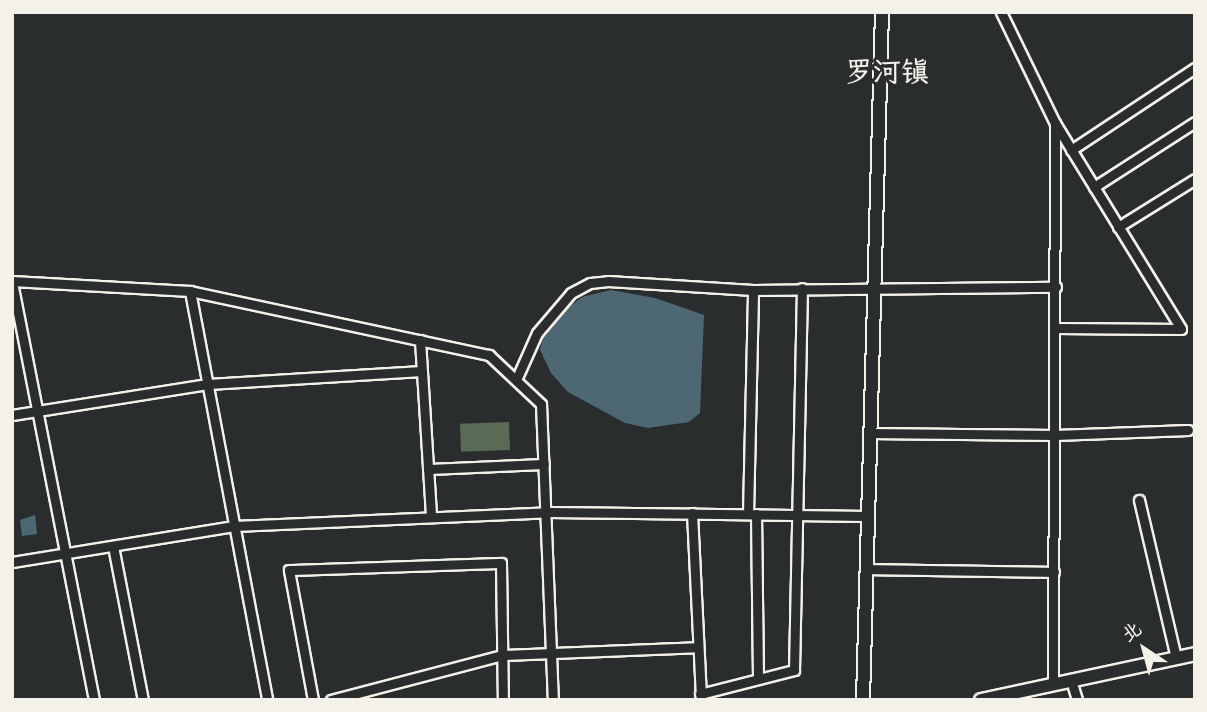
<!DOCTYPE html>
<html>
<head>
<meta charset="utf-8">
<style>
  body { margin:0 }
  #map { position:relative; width:1207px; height:712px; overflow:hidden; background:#2a2d2e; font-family:Pangolin,"LXGW WenKai TC",sans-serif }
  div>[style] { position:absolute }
  .green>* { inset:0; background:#596b54; transform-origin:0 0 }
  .water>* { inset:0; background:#4d6872 }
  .roads { filter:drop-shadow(2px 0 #f4f1e8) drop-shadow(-2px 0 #f4f1e8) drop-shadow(0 2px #f4f1e8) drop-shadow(0 -2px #f4f1e8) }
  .minor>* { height:9px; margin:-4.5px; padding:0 4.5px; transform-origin:4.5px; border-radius:4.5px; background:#2a2d2e }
  .secondary>* { height:12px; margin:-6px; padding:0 6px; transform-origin:6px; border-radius:6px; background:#2a2d2e }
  span { translate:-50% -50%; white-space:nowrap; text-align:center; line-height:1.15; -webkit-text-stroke:6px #2a2d2e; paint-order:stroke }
  .district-label { font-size:28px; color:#f4f1e8; font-weight:700 }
  .frame { position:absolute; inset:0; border:14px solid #f4f1e8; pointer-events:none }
  .north { position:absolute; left:1109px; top:614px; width:70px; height:70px; -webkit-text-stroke:5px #2a2d2e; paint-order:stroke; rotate:324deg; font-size:19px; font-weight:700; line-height:28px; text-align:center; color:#f4f1e8 }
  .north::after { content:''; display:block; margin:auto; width:24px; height:32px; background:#f4f1e8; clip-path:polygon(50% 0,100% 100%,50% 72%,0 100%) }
</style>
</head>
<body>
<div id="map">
  <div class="green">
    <div style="left:509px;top:422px;width:28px;height:49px;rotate:88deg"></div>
  </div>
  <div class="water">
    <div style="clip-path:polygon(611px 290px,655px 298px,704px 315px,700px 413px,689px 422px,648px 428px,625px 423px,568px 392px,551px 373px,540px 350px,543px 339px,569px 307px,582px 297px)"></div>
    <div style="clip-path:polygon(35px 515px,37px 534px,22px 536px,20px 520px)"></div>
  </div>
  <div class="roads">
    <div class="minor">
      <div style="left:1001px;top:12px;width:123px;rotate:64.1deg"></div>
      <div style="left:1055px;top:123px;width:241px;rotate:58.5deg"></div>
      <div style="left:1071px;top:150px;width:149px;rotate:-33.5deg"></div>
      <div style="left:1094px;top:187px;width:120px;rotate:-32.8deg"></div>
      <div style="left:1118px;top:227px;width:91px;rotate:-31.9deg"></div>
      <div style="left:12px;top:281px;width:178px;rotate:3.2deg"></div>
      <div style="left:190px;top:291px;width:306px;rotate:12.1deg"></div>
      <div style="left:489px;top:355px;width:71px;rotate:43.3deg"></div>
      <div style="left:541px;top:404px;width:296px;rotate:87.7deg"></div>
      <div style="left:12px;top:282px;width:426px;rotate:78.9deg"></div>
      <div style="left:190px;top:291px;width:416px;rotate:79.3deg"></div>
      <div style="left:1055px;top:328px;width:126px;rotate:0.5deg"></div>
      <div style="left:420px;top:340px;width:177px;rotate:86.4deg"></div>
      <div style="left:516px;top:380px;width:51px;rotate:-65.9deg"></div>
      <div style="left:537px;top:333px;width:52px;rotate:-49.6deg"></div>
      <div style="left:571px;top:293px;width:21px;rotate:-28deg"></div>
      <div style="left:590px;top:283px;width:18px;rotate:-6deg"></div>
      <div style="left:608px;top:281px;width:145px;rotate:3.6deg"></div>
      <div style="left:753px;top:290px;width:303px;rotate:-0.6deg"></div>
      <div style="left:12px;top:415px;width:198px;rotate:-9deg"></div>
      <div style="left:208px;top:384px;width:214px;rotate:-3.5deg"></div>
      <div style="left:869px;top:433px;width:186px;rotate:0.6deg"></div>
      <div style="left:1055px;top:435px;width:133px;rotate:-2.2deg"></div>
      <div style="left:428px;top:469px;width:116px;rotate:-2.5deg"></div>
      <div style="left:1139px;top:500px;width:162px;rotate:76.8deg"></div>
      <div style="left:692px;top:513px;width:185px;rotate:87.2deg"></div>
      <div style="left:748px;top:514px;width:224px;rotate:-88.7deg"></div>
      <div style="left:756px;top:514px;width:165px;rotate:89.3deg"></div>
      <div style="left:113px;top:546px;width:157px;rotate:79deg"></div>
      <div style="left:12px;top:562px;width:225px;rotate:-9.2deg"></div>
      <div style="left:234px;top:526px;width:315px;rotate:-2.5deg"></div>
      <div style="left:549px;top:512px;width:318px;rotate:0.7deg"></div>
      <div style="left:866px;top:569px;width:188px;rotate:0.9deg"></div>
      <div style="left:1071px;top:680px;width:21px;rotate:73deg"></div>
      <div style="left:1053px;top:684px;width:561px;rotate:-89.8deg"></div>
      <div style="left:700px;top:694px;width:97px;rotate:-14.3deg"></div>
      <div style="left:794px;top:670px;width:382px;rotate:-88.8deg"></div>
      <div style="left:313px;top:700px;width:132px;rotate:-100.5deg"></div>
      <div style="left:289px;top:570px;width:212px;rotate:-1.9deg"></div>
      <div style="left:501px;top:563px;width:137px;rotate:89.2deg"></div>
      <div style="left:331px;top:700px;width:177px;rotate:-14.7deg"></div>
      <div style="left:502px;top:655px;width:196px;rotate:-2.3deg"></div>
    </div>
    <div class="secondary">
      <div style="left:863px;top:700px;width:688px;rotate:-88.42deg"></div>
      <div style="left:981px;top:700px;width:219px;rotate:-12.1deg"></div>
    </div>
  </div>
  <div class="district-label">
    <span style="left:887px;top:73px">罗河镇</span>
  </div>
  <div class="frame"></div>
  <div class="north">北</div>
</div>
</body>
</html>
